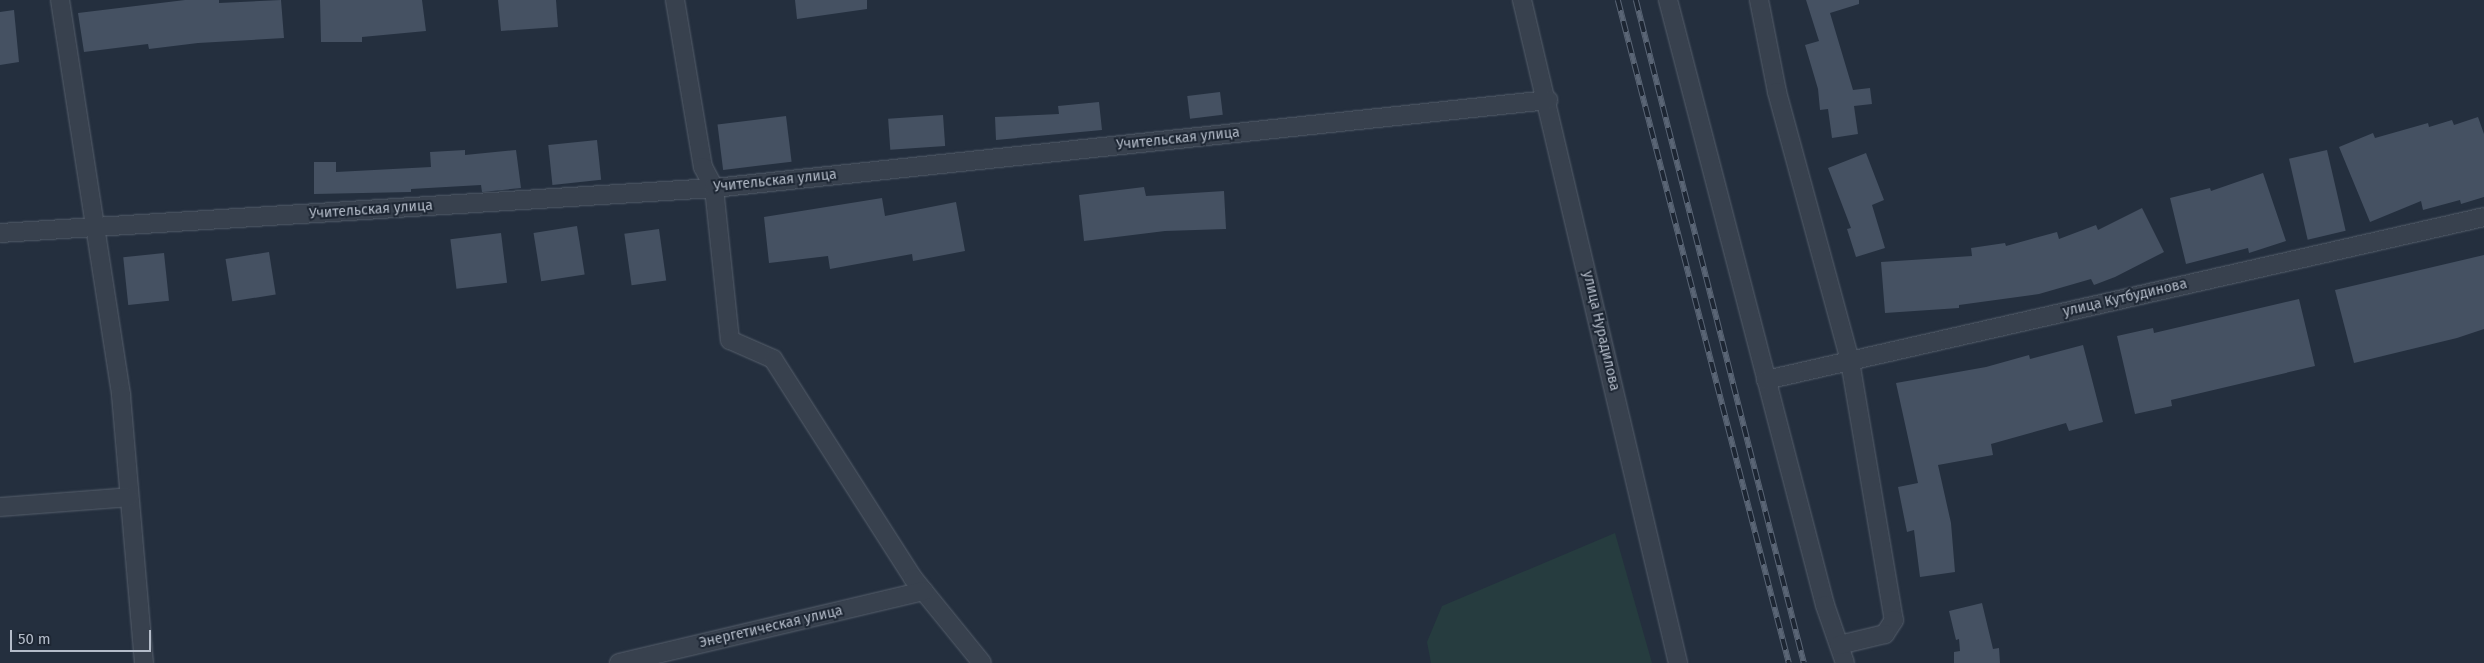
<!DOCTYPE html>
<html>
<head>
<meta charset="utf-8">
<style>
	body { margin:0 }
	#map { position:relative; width:2484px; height:663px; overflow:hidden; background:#242f3e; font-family:"Fira Sans",sans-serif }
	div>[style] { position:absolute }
	.green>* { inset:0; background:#263c3f }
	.building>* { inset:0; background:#455162; transform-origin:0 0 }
	.roads { filter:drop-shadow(0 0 1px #565f6c) drop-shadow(0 0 1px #565f6c) }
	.minor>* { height:18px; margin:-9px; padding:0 9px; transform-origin:9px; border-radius:9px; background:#38414e }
	.rail>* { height:5.5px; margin-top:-2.75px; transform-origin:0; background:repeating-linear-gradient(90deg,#1d2633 0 11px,#5a6575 0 22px); box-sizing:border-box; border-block:1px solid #5a6575 }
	span { translate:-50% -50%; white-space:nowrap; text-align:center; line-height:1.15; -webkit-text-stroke:4px #1d2633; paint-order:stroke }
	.street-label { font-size:14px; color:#b4bcc9 }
	.scale { position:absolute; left:10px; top:630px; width:141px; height:22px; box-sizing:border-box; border:2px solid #b4bcc9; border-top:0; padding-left:6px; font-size:15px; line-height:18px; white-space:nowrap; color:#b4bcc9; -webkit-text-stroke:4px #1d2633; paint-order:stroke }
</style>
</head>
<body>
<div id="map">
	<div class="green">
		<div style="clip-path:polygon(1615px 533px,1652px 663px,1431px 663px,1427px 642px,1442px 606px)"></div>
	</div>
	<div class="building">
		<div style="clip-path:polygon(185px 0,219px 0,219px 3px,281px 0,284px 38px,198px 43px,149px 49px,148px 44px,84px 52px,78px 13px)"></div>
		<div style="clip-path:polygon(320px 0,422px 0,426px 31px,362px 37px,362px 42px,321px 42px)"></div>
		<div style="clip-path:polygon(498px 0,556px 0,558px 27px,501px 31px)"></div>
		<div style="clip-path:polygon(795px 0,867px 0,867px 9px,797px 19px)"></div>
		<div style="clip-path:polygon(1806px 0,1859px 0,1859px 4px,1830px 13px,1853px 90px,1870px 88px,1872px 104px,1854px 106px,1858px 134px,1832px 138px,1828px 109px,1820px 110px,1818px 89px,1805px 45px,1819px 41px)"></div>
		<div style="clip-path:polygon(14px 10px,19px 62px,0 65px,0 12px)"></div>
		<div style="left:1220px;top:92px;width:23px;height:33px;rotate:83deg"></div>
		<div style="clip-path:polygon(1099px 102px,1102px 130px,996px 140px,995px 117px,1059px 114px,1058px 106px)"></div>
		<div style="left:943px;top:115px;width:31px;height:55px;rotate:86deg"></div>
		<div style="left:786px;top:116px;width:46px;height:69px;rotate:83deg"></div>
		<div style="clip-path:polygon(2478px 117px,2484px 134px,2484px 197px,2461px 204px,2460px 200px,2423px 210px,2421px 201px,2370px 222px,2339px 147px,2373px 133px,2375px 138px,2428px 123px,2429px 127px,2452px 120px,2454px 125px)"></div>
		<div style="left:597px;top:140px;width:40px;height:49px;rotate:84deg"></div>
		<div style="clip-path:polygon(465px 150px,465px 155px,516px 150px,521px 188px,482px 192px,481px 185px,411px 189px,411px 192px,314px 194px,314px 162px,336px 162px,336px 172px,431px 167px,430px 152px)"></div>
		<div style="left:2327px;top:150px;width:83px;height:39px;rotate:77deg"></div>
		<div style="clip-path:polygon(1866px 153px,1884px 200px,1872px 205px,1885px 248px,1856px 257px,1847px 229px,1851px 228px,1828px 168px)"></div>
		<div style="clip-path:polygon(2263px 173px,2286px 241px,2249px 253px,2248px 248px,2186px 264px,2170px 198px,2210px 188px,2211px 191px)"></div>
		<div style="clip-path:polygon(1144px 187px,1146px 196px,1224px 191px,1226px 229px,1165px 231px,1084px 241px,1079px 195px)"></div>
		<div style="clip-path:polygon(882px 198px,885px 216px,956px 202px,965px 251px,913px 261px,912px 254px,830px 269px,828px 256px,769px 263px,764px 217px)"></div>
		<div style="clip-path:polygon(2142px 208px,2164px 252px,2115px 277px,2094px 285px,2091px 279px,2039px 294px,1959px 305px,1959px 308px,1885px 313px,1881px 262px,1972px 256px,1971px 248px,2005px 243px,2006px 246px,2057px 232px,2059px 239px,2096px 225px,2098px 230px)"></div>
		<div style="left:577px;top:226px;width:49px;height:44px;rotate:81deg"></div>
		<div style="left:659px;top:229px;width:52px;height:35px;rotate:82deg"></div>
		<div style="left:501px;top:233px;width:50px;height:51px;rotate:83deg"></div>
		<div style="left:269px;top:252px;width:43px;height:44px;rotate:81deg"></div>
		<div style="left:164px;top:253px;width:48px;height:41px;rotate:84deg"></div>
		<div style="clip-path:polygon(2484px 255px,2484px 329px,2457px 338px,2354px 363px,2335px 290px)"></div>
		<div style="clip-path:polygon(2299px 299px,2315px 366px,2171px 400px,2172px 406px,2135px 414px,2117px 336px,2153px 328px,2154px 333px)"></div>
		<div style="clip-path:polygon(2083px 345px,2103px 422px,2069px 431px,2066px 423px,1991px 444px,1993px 455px,1938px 465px,1951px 523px,1955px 572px,1920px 577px,1914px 530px,1907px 532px,1898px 487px,1918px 483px,1896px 383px,1986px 367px,2029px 355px,2030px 359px)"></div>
		<div style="clip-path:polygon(1982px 603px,1993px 649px,1999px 648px,2000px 663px,1954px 663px,1954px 652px,1960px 651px,1959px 639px,1956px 640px,1949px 611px)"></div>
	</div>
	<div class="roads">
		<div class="minor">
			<div style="left:60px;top:0;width:400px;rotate:81.2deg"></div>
			<div style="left:121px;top:395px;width:269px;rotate:85.1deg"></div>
			<div style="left:675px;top:0;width:169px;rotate:80.5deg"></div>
			<div style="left:703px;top:167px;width:24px;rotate:62deg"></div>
			<div style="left:714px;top:188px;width:153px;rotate:84deg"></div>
			<div style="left:730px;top:340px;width:47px;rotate:23.8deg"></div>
			<div style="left:773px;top:359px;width:260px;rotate:57.4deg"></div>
			<div style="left:913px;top:578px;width:109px;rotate:50.9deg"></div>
			<div style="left:1522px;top:0;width:681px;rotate:76.76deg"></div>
			<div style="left:1668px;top:0;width:625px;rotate:75.45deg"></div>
			<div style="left:1825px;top:605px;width:61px;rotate:71deg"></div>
			<div style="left:1759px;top:0;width:94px;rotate:78.9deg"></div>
			<div style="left:1777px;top:92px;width:279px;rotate:74.8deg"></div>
			<div style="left:1850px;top:361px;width:263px;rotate:80.4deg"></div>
			<div style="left:1894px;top:620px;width:17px;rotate:123deg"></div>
			<div style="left:1885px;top:634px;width:47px;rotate:166.6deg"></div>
			<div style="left:0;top:233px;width:715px;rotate:-3.61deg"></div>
			<div style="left:714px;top:188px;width:839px;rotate:-6.02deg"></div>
			<div style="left:1766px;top:380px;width:736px;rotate:-12.79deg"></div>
			<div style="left:0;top:507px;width:129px;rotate:-4.4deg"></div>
			<div style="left:619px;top:663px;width:313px;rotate:-13.3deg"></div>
		</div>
	</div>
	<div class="rail">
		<div style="left:1618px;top:0;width:685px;rotate:75.54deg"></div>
		<div style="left:1636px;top:0;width:684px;rotate:75.78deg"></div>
	</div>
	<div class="street-label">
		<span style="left:1178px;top:139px;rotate:-6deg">Учительская улица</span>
		<span style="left:775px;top:181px;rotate:-6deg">Учительская улица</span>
		<span style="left:371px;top:210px;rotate:-4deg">Учительская улица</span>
		<span style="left:2125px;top:298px;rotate:-13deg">улица Кутбудинова</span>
		<span style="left:1601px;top:331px;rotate:77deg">улица Нурадилова</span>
		<span style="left:771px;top:627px;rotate:-13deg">Энергетическая улица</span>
	</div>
	<div class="scale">50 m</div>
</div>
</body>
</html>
